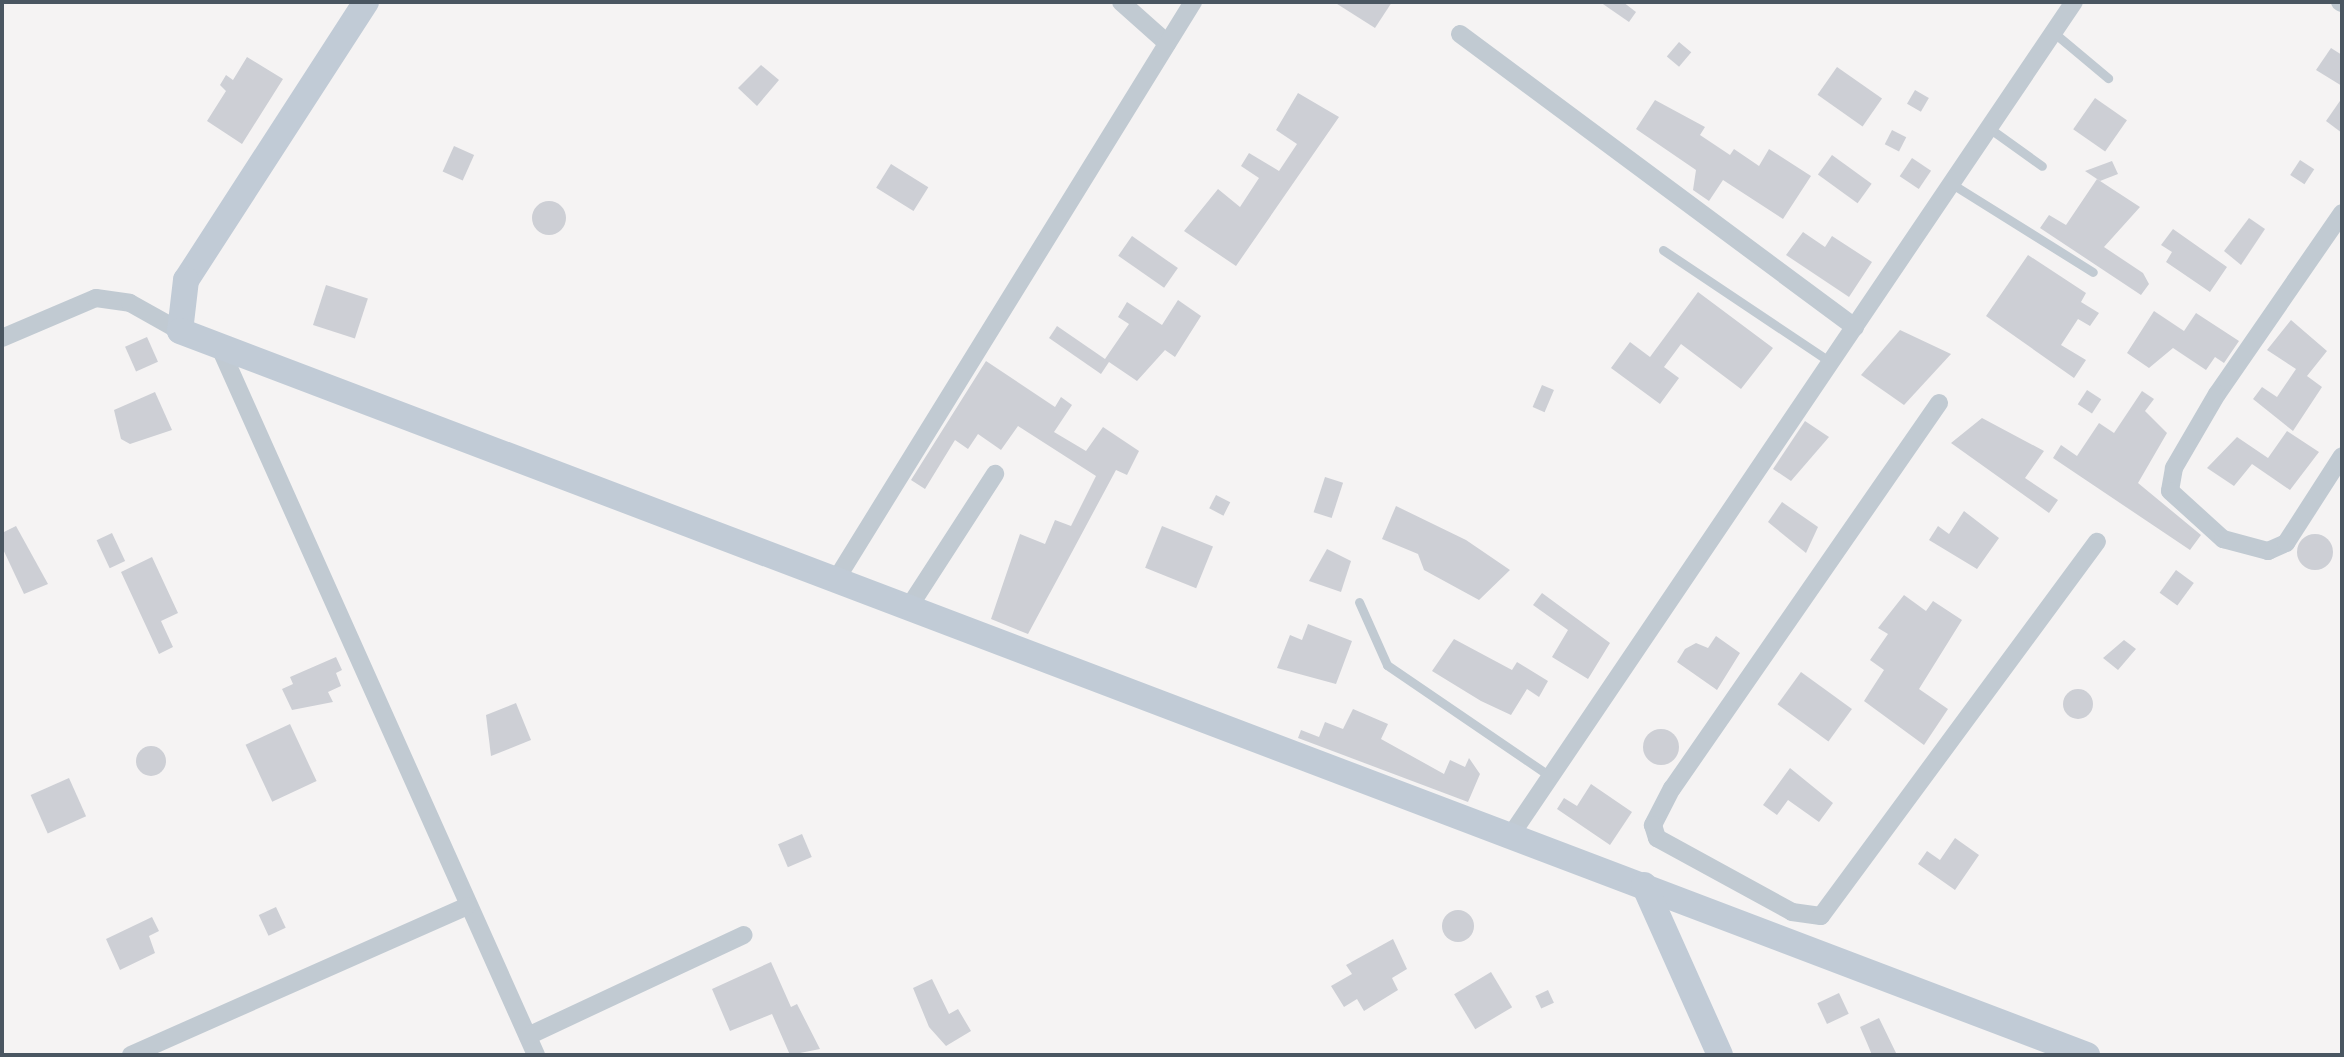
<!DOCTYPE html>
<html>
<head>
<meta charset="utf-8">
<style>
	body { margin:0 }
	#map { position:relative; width:2344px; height:1057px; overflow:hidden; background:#f5f3f3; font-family:"Exo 2",sans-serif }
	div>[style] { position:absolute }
	.building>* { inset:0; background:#cdcfd5; transform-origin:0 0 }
	.round { border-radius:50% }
	.lane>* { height:9px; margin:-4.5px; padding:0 4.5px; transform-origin:4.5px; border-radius:4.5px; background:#c1cad2 }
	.street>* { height:18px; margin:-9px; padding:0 9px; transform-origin:9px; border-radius:9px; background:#c1cad2 }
	.secondary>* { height:26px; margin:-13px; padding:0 13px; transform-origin:13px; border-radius:13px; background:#c1cbd6 }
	span { translate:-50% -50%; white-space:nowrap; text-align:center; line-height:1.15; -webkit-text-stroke:7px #fff; paint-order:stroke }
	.frame { position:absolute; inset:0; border:4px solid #4a5661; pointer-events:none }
</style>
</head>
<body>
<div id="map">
	<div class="building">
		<div style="clip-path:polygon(1334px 2px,1392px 2px,1375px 28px)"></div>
		<div style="clip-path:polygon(1600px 2px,1623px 2px,1636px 12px,1629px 22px)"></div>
		<div style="left:1679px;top:42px;width:16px;height:19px;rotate:40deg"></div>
		<div style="clip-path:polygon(2331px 48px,2342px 55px,2342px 86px,2316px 70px)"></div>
		<div style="clip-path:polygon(247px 57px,283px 79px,242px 144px,207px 121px,226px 91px,220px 85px,226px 75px,233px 80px)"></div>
		<div style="clip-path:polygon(761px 65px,779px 80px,757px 106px,738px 88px)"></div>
		<div style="left:1837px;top:67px;width:55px;height:34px;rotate:35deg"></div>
		<div style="left:1915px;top:90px;width:16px;height:16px;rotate:30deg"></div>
		<div style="clip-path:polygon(1298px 93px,1339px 117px,1236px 266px,1184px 231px,1218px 189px,1240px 207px,1259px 178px,1241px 166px,1249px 153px,1279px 171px,1297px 144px,1276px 130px)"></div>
		<div style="left:2095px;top:98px;width:39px;height:38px;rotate:35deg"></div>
		<div style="clip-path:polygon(2342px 98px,2342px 133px,2326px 121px)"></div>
		<div style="clip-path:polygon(1655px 100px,1705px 127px,1700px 135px,1730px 155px,1734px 149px,1759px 166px,1769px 149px,1811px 176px,1783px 219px,1723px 180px,1709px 201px,1693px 190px,1696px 170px,1636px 129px)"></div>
		<div style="left:1892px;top:130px;width:16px;height:16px;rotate:27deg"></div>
		<div style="left:454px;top:146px;width:22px;height:28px;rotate:24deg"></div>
		<div style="left:1832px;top:155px;width:49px;height:24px;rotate:36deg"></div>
		<div style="left:1912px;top:158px;width:23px;height:22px;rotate:34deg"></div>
		<div style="left:2300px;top:160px;width:17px;height:18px;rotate:33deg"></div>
		<div style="clip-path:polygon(2112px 161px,2118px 174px,2100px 181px,2085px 171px)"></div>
		<div style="left:891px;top:164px;width:44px;height:28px;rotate:32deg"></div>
		<div style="clip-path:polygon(2097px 179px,2140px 207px,2104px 247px,2143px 273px,2149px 284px,2141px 295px,2040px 228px,2049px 215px,2066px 225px)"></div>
		<div class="round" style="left:532px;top:201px;width:34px;height:34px"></div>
		<div style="clip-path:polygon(2249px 218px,2265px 229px,2241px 265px,2224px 251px)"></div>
		<div style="clip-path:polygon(2173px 229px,2227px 267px,2210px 292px,2166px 262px,2172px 252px,2161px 245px)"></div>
		<div style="clip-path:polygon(1803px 232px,1825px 247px,1832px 236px,1872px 262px,1849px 297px,1786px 255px)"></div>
		<div style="left:1132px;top:236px;width:56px;height:24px;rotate:35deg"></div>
		<div style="clip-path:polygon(2028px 255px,2086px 293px,2081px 302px,2099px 313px,2090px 326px,2078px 319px,2061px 345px,2086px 360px,2074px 378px,1986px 316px)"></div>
		<div style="left:326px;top:285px;width:44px;height:42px;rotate:18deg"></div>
		<div style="clip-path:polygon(1698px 292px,1773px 348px,1741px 389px,1681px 344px,1664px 367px,1679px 378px,1660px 404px,1611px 368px,1630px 342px,1650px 357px)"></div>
		<div style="clip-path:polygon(1178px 300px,1201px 316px,1175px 357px,1165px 350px,1137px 381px,1109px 362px,1101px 374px,1049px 338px,1057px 326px,1105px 359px,1129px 324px,1118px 317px,1127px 302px,1162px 325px)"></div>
		<div style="clip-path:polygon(2154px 311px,2184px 331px,2196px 313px,2239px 341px,2224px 363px,2215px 357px,2206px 370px,2173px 348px,2149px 368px,2127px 353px)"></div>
		<div style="clip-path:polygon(2291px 320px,2327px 351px,2307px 376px,2322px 387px,2293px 431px,2253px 399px,2262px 387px,2277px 397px,2296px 369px,2267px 350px)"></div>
		<div style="clip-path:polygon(1900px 330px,1951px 354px,1904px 405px,1861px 375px)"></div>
		<div style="left:147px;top:337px;width:27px;height:24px;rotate:66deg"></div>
		<div style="clip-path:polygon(986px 361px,1055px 407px,1061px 397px,1072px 405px,1054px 432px,1086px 451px,1103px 427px,1139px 451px,1127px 475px,1116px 470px,1028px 634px,991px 619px,1020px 534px,1045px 544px,1055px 520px,1071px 526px,1096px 476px,1018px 426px,1001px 450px,978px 434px,968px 449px,955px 440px,925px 489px,911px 480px)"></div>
		<div style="left:1542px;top:385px;width:13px;height:24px;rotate:23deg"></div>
		<div style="left:2087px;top:390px;width:17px;height:17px;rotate:33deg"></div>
		<div style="clip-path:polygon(2142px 391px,2154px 399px,2145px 411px,2167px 433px,2138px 483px,2201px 535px,2190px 550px,2053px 458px,2061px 445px,2077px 456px,2099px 423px,2114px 433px)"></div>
		<div style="clip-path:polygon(155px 392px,172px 430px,130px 444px,121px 439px,114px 410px)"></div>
		<div style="clip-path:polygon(1982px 418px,2044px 451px,2025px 478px,2058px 500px,2049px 513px,1951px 443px)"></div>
		<div style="clip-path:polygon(1805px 421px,1829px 437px,1791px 481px,1773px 469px)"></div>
		<div style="clip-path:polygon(2287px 431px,2319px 452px,2290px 490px,2252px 464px,2234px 486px,2207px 468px,2237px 437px,2268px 458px)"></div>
		<div style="left:1325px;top:477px;width:19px;height:37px;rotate:18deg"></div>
		<div style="left:1216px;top:495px;width:16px;height:15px;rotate:27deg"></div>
		<div style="clip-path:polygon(1782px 502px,1818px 527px,1806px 553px,1768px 522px)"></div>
		<div style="clip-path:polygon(1396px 506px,1466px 540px,1510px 570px,1479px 600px,1424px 570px,1418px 554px,1382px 539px)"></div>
		<div style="clip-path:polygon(1964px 511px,1999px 538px,1977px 569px,1929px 540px,1938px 526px,1949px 534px)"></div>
		<div style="clip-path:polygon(16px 526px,48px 584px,24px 594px,2px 547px,2px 533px)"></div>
		<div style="left:1162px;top:526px;width:55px;height:45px;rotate:22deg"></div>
		<div style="left:112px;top:533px;width:31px;height:17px;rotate:65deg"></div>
		<div class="round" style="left:2297px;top:534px;width:36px;height:36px"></div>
		<div style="clip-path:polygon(1327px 549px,1351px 561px,1341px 592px,1309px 581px)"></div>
		<div style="clip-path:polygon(152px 557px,178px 613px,161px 621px,173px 647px,159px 654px,121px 572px)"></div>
		<div style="left:2176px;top:570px;width:22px;height:28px;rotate:36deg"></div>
		<div style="clip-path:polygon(1542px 593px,1610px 643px,1588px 679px,1552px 657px,1568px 630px,1533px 605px)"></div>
		<div style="clip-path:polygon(1904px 595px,1926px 611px,1933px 601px,1962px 620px,1919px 689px,1948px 709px,1924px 745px,1864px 701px,1884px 670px,1870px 660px,1888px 634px,1878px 628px)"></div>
		<div style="clip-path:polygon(1308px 624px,1352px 641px,1336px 684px,1277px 668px,1290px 635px,1302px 640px)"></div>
		<div style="clip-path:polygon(1716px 636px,1740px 653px,1717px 690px,1677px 662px,1685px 649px,1696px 643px,1708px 648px)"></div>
		<div style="clip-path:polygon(1454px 639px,1512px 670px,1517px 662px,1548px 681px,1539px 697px,1527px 689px,1511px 715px,1481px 701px,1432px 671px)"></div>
		<div style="clip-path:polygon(2124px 640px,2136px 649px,2118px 670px,2103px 658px)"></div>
		<div style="clip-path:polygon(336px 657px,342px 670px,336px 673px,341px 686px,328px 692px,333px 702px,292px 710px,282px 689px,293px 684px,290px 677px)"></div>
		<div style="left:1801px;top:672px;width:63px;height:40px;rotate:36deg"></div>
		<div class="round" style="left:2063px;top:689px;width:30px;height:30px"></div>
		<div style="clip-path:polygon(516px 703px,531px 740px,491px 756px,486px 715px)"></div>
		<div style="clip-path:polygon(1353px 709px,1388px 724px,1381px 739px,1444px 774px,1450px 760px,1465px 767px,1469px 758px,1480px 774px,1468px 802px,1298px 738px,1301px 730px,1319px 737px,1325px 722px,1343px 729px)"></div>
		<div style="left:290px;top:724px;width:63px;height:49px;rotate:65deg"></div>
		<div class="round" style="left:1643px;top:729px;width:36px;height:36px"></div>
		<div class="round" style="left:136px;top:746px;width:30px;height:30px"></div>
		<div style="clip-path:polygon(1790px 768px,1833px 803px,1819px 822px,1788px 800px,1777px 815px,1763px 805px)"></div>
		<div style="left:69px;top:778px;width:42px;height:42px;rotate:66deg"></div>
		<div style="clip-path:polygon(1591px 784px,1632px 812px,1610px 845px,1557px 809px,1564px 798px,1577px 806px)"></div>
		<div style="left:802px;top:834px;width:25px;height:26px;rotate:67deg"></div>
		<div style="clip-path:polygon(1955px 838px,1979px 855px,1955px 890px,1918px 864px,1927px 851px,1940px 860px)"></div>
		<div style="left:276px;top:907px;width:23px;height:19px;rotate:65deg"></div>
		<div class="round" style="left:1442px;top:910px;width:32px;height:32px"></div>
		<div style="clip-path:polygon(152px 917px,159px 931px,149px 936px,155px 953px,120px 970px,106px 939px)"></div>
		<div style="clip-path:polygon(1393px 939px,1407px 969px,1392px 978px,1398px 990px,1364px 1011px,1357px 999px,1344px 1007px,1331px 986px,1352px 974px,1346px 965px)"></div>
		<div style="clip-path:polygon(771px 962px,791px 1007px,797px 1004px,820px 1049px,790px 1055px,772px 1014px,730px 1031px,712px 989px)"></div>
		<div style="left:1491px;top:972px;width:41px;height:43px;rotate:59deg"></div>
		<div style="clip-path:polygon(932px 979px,949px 1014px,958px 1009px,971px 1031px,946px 1046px,929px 1027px,913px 988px)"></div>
		<div style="left:1548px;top:990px;width:14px;height:14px;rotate:65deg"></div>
		<div style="left:1839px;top:993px;width:23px;height:24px;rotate:65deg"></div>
		<div style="clip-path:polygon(1879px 1018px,1897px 1055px,1872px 1055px,1867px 1043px,1860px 1027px)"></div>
	</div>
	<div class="lane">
		<div style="left:2053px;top:32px;width:72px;rotate:39.9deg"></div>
		<div style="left:1989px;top:128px;width:65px;rotate:35.6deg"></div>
		<div style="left:1952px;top:184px;width:166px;rotate:32deg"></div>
		<div style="left:1663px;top:250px;width:201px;rotate:33.8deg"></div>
		<div style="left:1359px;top:602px;width:69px;rotate:66deg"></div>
		<div style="left:1387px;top:665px;width:197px;rotate:34.3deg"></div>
	</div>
	<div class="street">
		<div style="left:1121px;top:2px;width:62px;rotate:41.7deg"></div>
		<div style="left:2340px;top:2px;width:2px;rotate:27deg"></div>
		<div style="left:1460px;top:34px;width:492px;rotate:36.6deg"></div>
		<div style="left:2342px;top:213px;width:220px;rotate:124.6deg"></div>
		<div style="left:2217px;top:394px;width:86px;rotate:120.2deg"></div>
		<div style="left:2174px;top:468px;width:23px;rotate:100deg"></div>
		<div style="left:2170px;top:491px;width:72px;rotate:42.2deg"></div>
		<div style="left:2223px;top:539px;width:47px;rotate:14.9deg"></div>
		<div style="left:2268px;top:551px;width:20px;rotate:-24deg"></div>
		<div style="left:2286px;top:543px;width:103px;rotate:-57.2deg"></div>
		<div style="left:2px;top:338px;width:102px;rotate:-23.1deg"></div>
		<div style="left:96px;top:298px;width:34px;rotate:8deg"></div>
		<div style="left:130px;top:303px;width:57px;rotate:29.2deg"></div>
		<div style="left:221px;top:350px;width:772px;rotate:65.92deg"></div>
		<div style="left:1939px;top:403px;width:469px;rotate:124.7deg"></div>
		<div style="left:1672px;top:788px;width:42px;rotate:117.2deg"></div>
		<div style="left:1653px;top:825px;width:14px;rotate:73deg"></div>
		<div style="left:1657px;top:838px;width:154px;rotate:28.7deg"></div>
		<div style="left:1792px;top:912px;width:29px;rotate:8deg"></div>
		<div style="left:1821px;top:916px;width:465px;rotate:-53.6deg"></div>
		<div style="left:837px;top:578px;width:677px;rotate:-58.28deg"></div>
		<div style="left:911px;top:604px;width:155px;rotate:-57.1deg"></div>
		<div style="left:1511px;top:835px;width:1005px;rotate:-55.95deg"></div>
		<div style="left:528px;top:1036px;width:238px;rotate:-25.1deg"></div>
		<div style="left:131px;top:1055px;width:368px;rotate:-23.9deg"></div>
	</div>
	<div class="secondary">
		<div style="left:366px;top:2px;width:331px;rotate:122.9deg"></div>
		<div style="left:186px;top:280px;width:51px;rotate:96.7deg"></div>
		<div style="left:180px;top:331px;width:2040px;rotate:20.79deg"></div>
		<div style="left:1644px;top:885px;width:186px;rotate:65.9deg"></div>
	</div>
	<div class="frame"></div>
</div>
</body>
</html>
